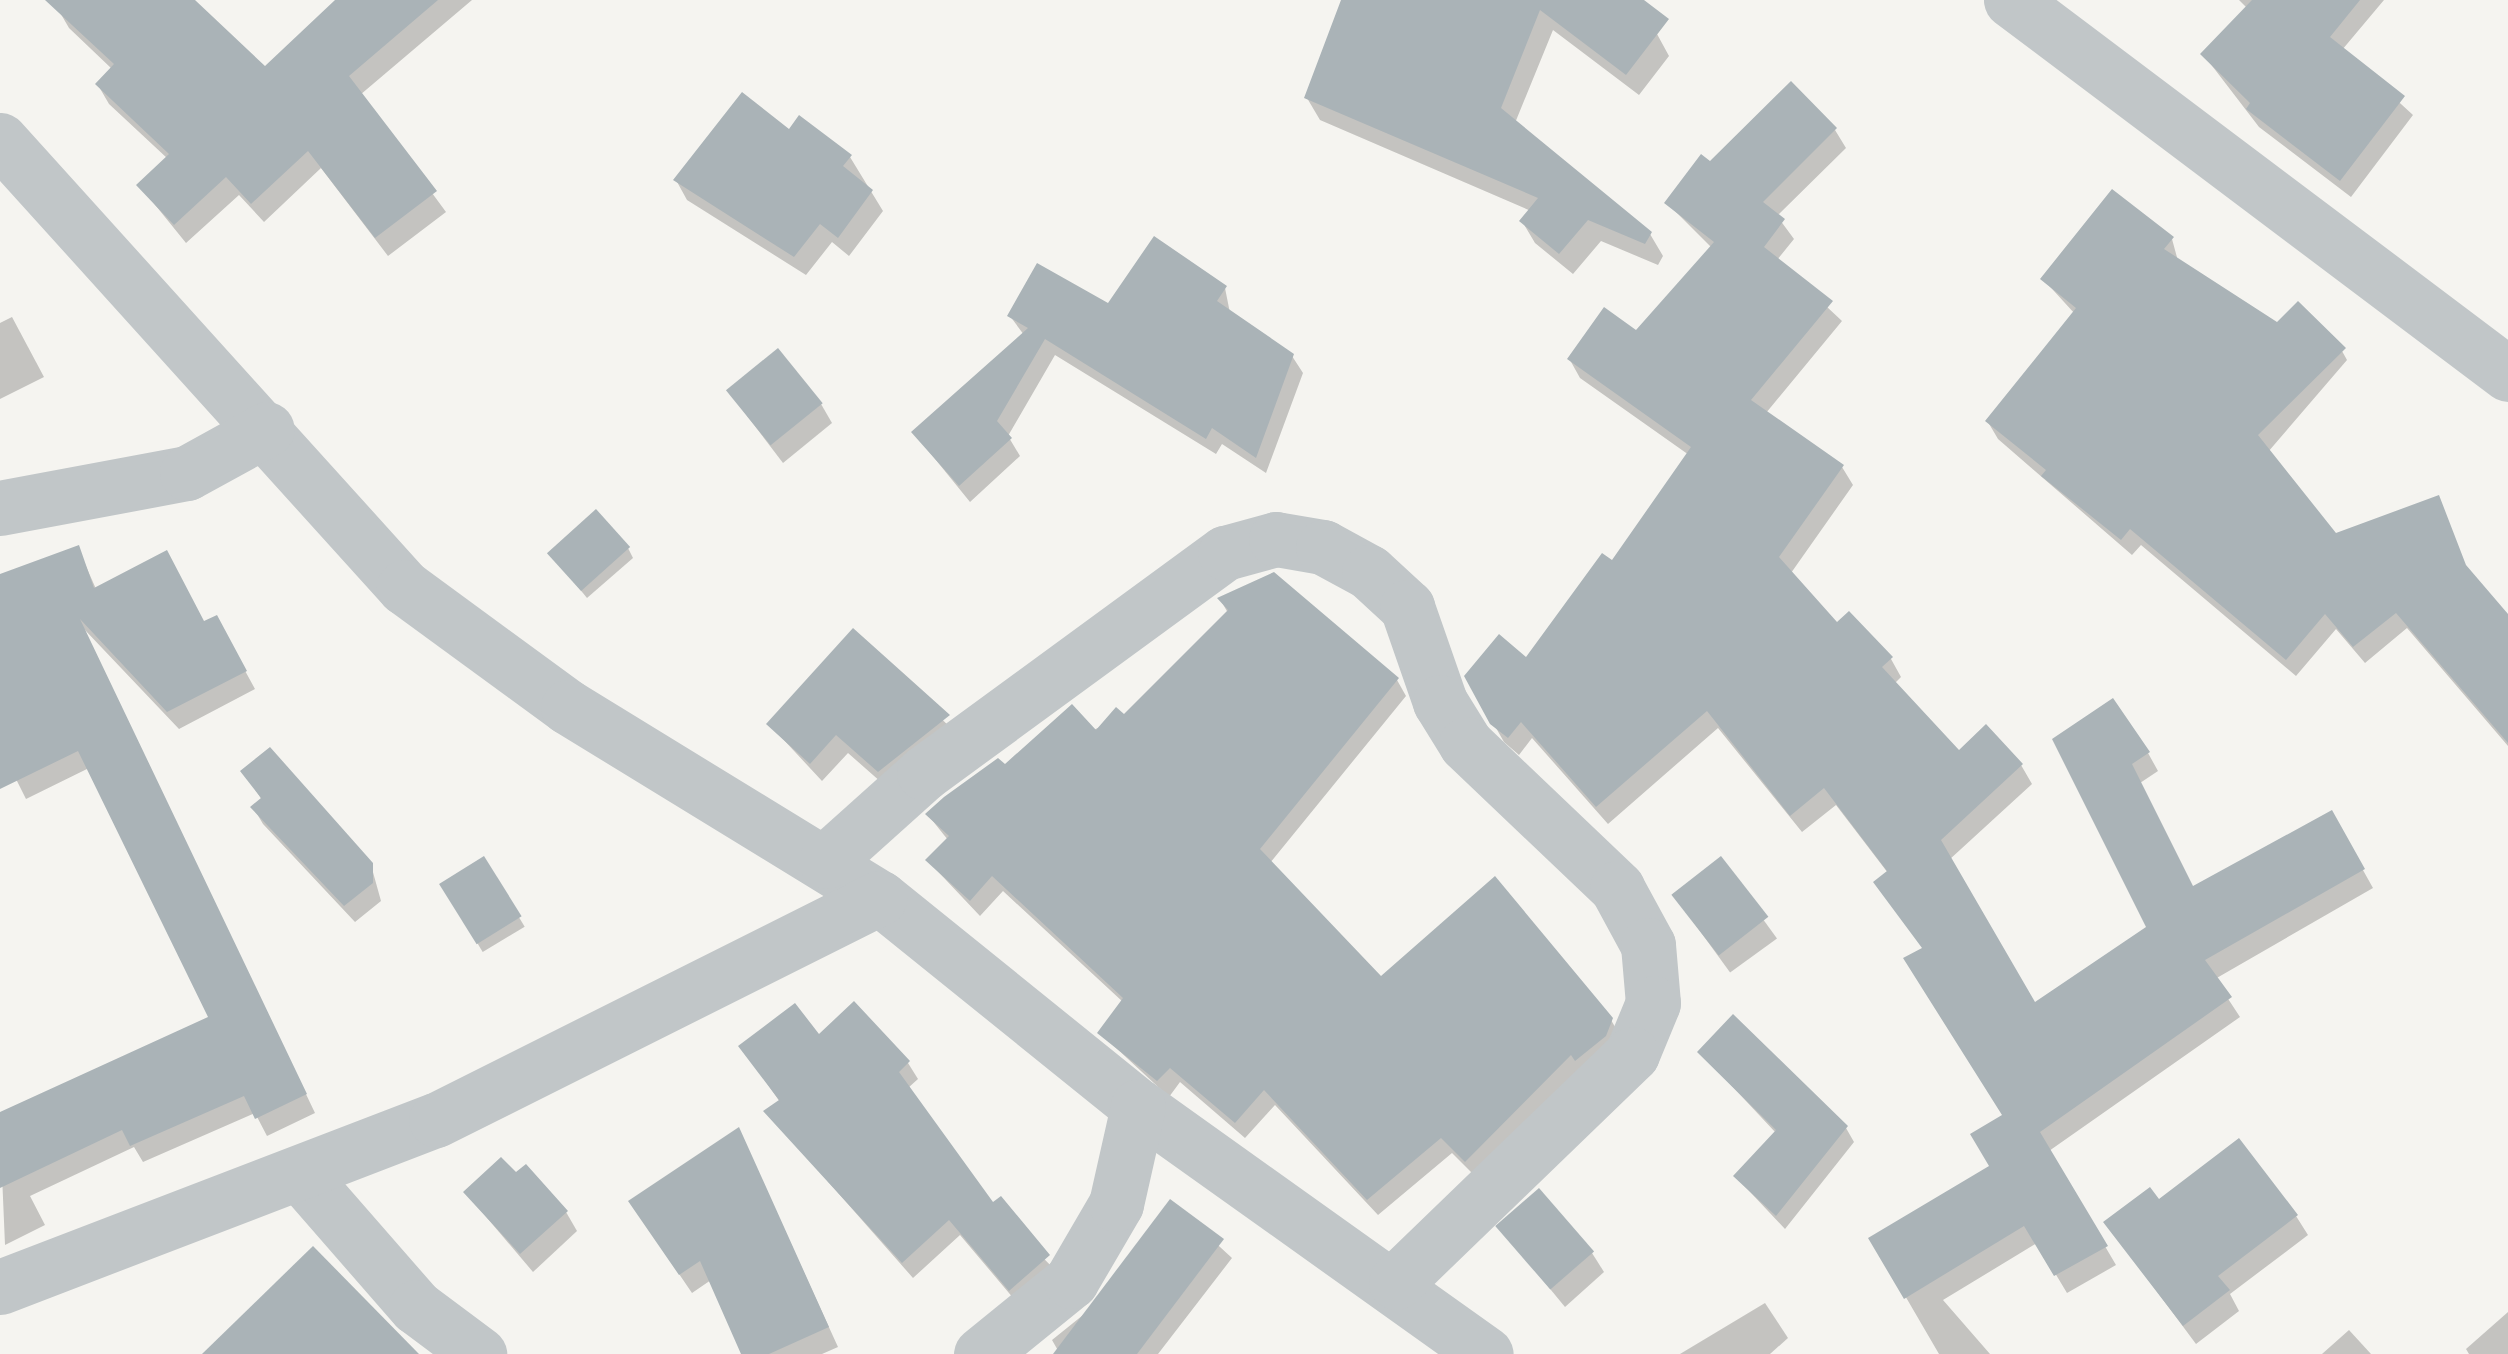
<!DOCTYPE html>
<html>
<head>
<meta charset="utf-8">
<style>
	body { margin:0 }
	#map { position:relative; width:2508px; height:1354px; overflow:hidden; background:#f5f4f0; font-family:"Asap Condensed",sans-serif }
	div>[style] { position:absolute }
	.shadow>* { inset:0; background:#0003; transform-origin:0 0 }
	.building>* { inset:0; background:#aab3b7; transform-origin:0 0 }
	.street>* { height:55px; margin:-27.5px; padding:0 27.5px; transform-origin:27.5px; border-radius:27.5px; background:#c1c6c8 }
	span { translate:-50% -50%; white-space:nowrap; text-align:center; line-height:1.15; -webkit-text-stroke:10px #fff; paint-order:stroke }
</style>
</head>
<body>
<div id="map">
	<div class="shadow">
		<div style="clip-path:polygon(66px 0,191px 0,265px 69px,339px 0,472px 0,360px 95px,446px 212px,388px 256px,321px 168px,264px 222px,239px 195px,186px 243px,139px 185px,168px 159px,109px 104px,98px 85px,112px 69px,69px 28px,58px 9px)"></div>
		<div style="clip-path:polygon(1343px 0,1611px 0,1657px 34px,1669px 56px,1639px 95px,1553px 30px,1515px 123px,1650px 234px,1663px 256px,1658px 265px,1601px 241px,1573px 274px,1535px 243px,1522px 221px,1531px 211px,1320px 120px,1307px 98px)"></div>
		<div style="clip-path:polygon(2239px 0,2384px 0,2342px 50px,2413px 115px,2351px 197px,2259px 127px,2203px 54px,2247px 8px)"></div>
		<div style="clip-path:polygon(1835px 130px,1846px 148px,1777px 216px,1794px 239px,1777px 260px,1842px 321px,1766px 413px,1842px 467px,1853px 485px,1791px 573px,1837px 626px,1891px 659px,1901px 677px,1894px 684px,1959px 753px,2021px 765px,2032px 784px,1949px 860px,2034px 1005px,2149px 928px,2055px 740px,2148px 753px,2158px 771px,2140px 783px,2193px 889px,2331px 813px,2373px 888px,2215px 979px,2240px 1017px,2049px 1151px,2116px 1265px,2067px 1293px,2037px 1243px,1943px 1300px,1990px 1354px,1939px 1354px,1872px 1239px,1992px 1168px,2005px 1116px,1888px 873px,1836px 805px,1802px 832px,1718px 728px,1608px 824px,1532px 738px,1519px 755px,1504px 742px,1467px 677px,1527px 660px,1612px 563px,1689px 455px,1580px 378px,1570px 360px,1637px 333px,1712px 248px,1667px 203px,1710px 164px)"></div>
		<div style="clip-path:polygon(789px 133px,850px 157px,883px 211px,849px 256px,832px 242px,806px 275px,687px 200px,676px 180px)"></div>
		<div style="clip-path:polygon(2172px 239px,2178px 261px,2277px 325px,2337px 342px,2347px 360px,2268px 452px,2335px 536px,2508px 617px,2508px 746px,2407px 628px,2365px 663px,2336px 629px,2296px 676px,2141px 545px,2132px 555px,1998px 439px,1988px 422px,2075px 314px,2043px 279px)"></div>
		<div style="clip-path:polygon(1225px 288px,1230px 313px,1292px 356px,1303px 373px,1266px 473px,1222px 444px,1216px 454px,1055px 355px,1008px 436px,1020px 456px,970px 502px,914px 433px,1024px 335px,1010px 316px)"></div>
		<div style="clip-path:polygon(12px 317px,44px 377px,0 399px,0 323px)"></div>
		<div style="clip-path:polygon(729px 392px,821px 404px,832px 423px,783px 463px)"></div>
		<div style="clip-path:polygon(78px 548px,96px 589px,226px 636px,255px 689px,179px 729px,84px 629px,315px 1113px,267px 1136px,255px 1113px,143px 1162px,134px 1147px,30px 1196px,45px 1225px,5px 1245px,0 1128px,211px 1018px,89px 768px,26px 799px,0 747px,0 576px)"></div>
		<div style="clip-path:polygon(628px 548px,633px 558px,587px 598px,551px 554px)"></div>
		<div style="clip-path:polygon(1220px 599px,1397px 680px,1406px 696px,1270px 863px,1381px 979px,1611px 1020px,1621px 1037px,1475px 1176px,1452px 1153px,1378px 1215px,1275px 1105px,1245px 1138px,1180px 1082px,1169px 1097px,1100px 1033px,1123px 1002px,1003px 891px,980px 916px,928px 861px,948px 840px,928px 815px,1005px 767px,1124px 717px,1228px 613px)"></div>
		<div style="clip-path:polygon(853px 632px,959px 736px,890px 790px,848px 753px,822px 781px,769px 724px)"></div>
		<div style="clip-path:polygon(244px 772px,371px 865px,381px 901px,355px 922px,263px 824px,253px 807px,262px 800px)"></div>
		<div style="left:484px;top:859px;width:79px;height:49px;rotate:59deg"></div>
		<div style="left:1720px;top:860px;width:97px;height:58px;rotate:54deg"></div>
		<div style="clip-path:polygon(854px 1004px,908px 1063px,918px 1079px,908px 1088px,992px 1206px,1058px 1273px,1020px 1306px,960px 1235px,913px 1278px,766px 1111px,780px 1102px,741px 1046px,819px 1037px)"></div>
		<div style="clip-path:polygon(1700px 1052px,1846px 1128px,1854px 1142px,1785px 1229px,1736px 1177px,1776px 1133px)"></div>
		<div style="clip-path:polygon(739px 1130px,838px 1347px,822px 1354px,744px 1354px,711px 1280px,692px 1293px,643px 1221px)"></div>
		<div style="clip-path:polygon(466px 1193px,566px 1212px,577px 1231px,533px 1272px)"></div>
		<div style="clip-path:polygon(1171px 1202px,1232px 1258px,1158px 1354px,1060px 1354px,1052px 1340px,1093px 1307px)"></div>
		<div style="clip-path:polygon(2159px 1202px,2296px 1216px,2308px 1235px,2230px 1294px,2239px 1311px,2196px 1344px,2106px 1223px)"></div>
		<div style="clip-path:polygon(1500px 1228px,1592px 1253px,1604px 1272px,1565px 1307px)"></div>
		<div style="clip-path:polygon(1765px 1303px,1788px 1338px,1770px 1354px,1680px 1354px)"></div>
		<div style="clip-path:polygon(2508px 1312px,2508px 1354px,2469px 1354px,2466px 1349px)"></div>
		<div style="clip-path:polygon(2349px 1330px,2371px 1354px,2322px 1354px)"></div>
	</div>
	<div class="building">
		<div style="clip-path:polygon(45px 0,195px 0,265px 66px,335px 0,438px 0,349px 76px,437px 191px,375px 238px,308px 151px,251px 204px,226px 177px,174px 225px,136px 185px,169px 154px,95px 84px,114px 64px)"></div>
		<div style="clip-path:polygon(1341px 0,1644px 0,1669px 19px,1626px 75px,1540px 10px,1501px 108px,1652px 232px,1645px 244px,1588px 220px,1559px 254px,1519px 221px,1538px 198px,1304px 98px)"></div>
		<div style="clip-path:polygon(2252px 0,2360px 0,2330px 37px,2405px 96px,2340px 181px,2246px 109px,2250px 103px,2200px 54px)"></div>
		<div style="clip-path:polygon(1791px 81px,1837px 128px,1763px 202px,1785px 219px,1764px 247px,1833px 301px,1751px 400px,1844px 465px,1779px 557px,1837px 622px,1849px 611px,1893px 657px,1882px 667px,1959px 750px,1986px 724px,2023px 764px,1941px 840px,2035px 1002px,2146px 927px,2052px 739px,2113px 698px,2150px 752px,2132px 764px,2193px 886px,2332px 810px,2365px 869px,2205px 960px,2232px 997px,2040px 1132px,2108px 1246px,2054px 1276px,2024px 1226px,1904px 1299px,1868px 1238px,1989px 1166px,1970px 1134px,2002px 1115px,1903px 958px,1922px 948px,1873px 882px,1887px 871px,1824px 788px,1790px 816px,1707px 711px,1596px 807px,1521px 722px,1508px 738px,1490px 724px,1464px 676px,1499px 634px,1526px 657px,1602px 553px,1612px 560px,1691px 447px,1567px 359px,1604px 307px,1636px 330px,1714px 242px,1664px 203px,1701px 154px,1710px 161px)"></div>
		<div style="clip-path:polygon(742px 92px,789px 129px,799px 115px,852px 155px,843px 166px,873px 190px,838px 238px,820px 224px,794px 257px,673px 180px)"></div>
		<div style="clip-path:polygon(2112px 189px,2174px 237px,2164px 249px,2277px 322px,2298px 301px,2346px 348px,2258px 435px,2336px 533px,2439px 495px,2466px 565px,2508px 614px,2508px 743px,2396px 613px,2353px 647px,2325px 614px,2286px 660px,2130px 529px,2121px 540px,2041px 476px,2046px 470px,1985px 421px,2076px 308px,2040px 279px)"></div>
		<div style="clip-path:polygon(1154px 236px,1227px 286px,1217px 301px,1294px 354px,1256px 458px,1212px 428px,1206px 439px,1045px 339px,997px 421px,1012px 438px,959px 486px,911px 432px,1028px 328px,1007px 316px,1037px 263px,1108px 303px)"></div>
		<div style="left:778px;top:348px;width:71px;height:67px;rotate:51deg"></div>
		<div style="left:596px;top:509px;width:51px;height:66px;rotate:48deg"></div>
		<div style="clip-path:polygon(79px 545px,94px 588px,167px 550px,204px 621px,217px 615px,247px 671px,167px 712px,80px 619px,307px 1094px,255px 1119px,244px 1096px,130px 1146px,122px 1130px,0 1188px,0 1112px,208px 1017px,78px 751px,0 789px,0 574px)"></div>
		<div style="clip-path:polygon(1274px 572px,1399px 678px,1260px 849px,1381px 976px,1495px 876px,1613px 1018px,1606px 1036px,1575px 1061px,1571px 1055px,1465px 1162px,1441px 1138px,1367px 1200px,1264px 1090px,1235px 1123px,1170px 1068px,1157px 1081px,1097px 1033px,1123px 998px,992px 876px,970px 901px,925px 860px,949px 836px,925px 814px,944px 797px,998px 758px,1005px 764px,1072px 704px,1096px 730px,1116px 707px,1124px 714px,1228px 610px,1217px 598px)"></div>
		<div style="clip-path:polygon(853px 628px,950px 715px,878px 772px,836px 735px,810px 764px,766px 724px)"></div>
		<div style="clip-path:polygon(270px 747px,373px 863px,373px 883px,344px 906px,250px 807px,261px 798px,240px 771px)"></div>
		<div style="left:484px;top:856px;width:71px;height:53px;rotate:58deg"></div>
		<div style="left:1721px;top:856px;width:77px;height:63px;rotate:52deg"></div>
		<div style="clip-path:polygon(854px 1001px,910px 1061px,899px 1072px,993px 1202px,1001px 1196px,1050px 1255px,1009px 1291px,949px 1220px,902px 1263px,763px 1111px,779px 1100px,738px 1046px,795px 1003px,819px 1034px)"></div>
		<div style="clip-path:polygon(1733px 1014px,1848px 1126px,1776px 1216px,1733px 1176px,1776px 1130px,1697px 1052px)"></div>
		<div style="clip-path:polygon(739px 1127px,829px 1327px,769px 1354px,741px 1354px,700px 1261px,679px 1275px,628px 1201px)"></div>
		<div style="clip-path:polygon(2239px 1138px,2298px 1215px,2218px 1276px,2230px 1290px,2183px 1326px,2103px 1222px,2150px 1187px,2159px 1199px)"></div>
		<div style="clip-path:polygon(501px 1157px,516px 1172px,526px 1164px,568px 1211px,520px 1254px,463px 1192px)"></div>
		<div style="left:1539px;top:1188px;width:84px;height:58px;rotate:49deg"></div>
		<div style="clip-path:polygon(1170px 1199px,1224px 1239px,1137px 1354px,1053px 1354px)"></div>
		<div style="clip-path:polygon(313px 1246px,419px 1354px,202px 1354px)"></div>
	</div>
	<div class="street">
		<div style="left:2011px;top:0;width:622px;rotate:36.96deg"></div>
		<div style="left:0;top:140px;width:603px;rotate:47.89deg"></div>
		<div style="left:404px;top:587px;width:203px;rotate:36.2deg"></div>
		<div style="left:568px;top:707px;width:366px;rotate:31.5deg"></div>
		<div style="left:880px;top:898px;width:331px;rotate:38.9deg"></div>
		<div style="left:1138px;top:1106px;width:427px;rotate:35.5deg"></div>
		<div style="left:0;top:508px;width:190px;rotate:-10.6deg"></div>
		<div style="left:187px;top:473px;width:91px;rotate:-28.8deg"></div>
		<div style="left:826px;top:861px;width:132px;rotate:-41.9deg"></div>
		<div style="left:924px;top:773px;width:373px;rotate:-36.2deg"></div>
		<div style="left:1225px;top:553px;width:53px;rotate:-15.4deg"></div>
		<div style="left:1276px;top:539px;width:48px;rotate:9.7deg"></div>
		<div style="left:1323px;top:547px;width:52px;rotate:28.5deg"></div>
		<div style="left:1369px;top:572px;width:52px;rotate:42.6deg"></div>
		<div style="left:1407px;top:607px;width:101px;rotate:70.8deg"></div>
		<div style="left:1440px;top:702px;width:49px;rotate:58.2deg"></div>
		<div style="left:1466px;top:744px;width:209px;rotate:43.6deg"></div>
		<div style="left:1617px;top:888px;width:65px;rotate:61.5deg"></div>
		<div style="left:1648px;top:945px;width:58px;rotate:85.1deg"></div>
		<div style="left:1653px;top:1003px;width:55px;rotate:112.4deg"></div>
		<div style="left:1632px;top:1054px;width:328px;rotate:136deg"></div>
		<div style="left:299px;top:1173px;width:178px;rotate:48.9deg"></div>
		<div style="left:416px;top:1307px;width:79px;rotate:36.7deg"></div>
		<div style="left:0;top:1287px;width:467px;rotate:-21deg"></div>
		<div style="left:436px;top:1120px;width:496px;rotate:-26.6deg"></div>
		<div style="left:981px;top:1354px;width:116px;rotate:-39deg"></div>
		<div style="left:1071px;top:1281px;width:89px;rotate:-59.7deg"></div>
		<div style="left:1116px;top:1204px;width:100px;rotate:-77.3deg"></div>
	</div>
</div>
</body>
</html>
